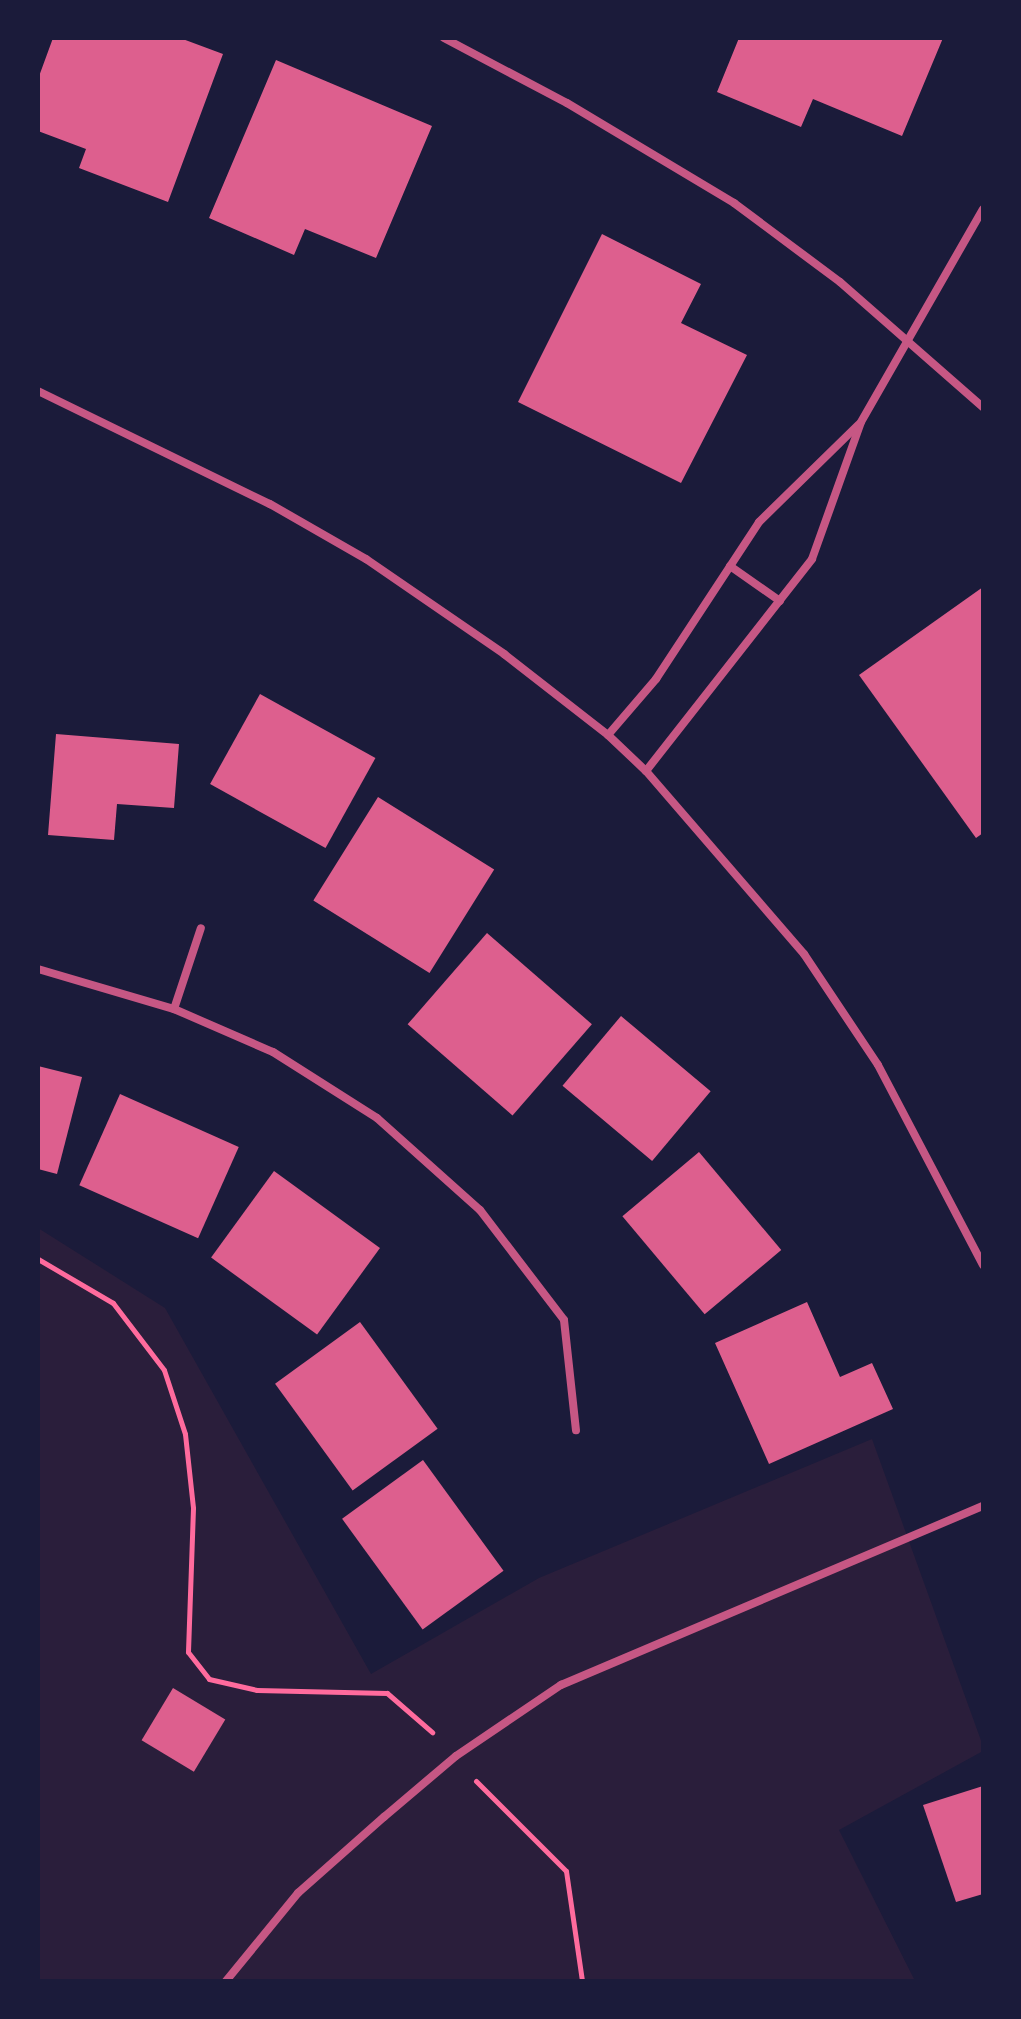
<!DOCTYPE html>
<html>
<head>
<meta charset="utf-8">
<style>
	body { margin:0 }
	#map { position:relative; width:1021px; height:2019px; overflow:hidden; background:#1b1b3a; font-family:"PT Serif",serif }
	div>[style] { position:absolute }
	.green>* { inset:0; background:#2a1e3b }
	.building>* { inset:0; background:#dd5f8e; transform-origin:0 0 }
	.path>* { height:5px; margin:-2.5px; padding:0 2.5px; transform-origin:2.5px; border-radius:2.5px; background:#ff6b9d }
	.minor>* { height:8px; margin:-4px; padding:0 4px; transform-origin:4px; border-radius:4px; background:#c65784 }
	span { translate:-50% -50%; white-space:nowrap; text-align:center; line-height:1.15; -webkit-text-stroke:7px #1b1b3a; paint-order:stroke }
	.frame { position:absolute; inset:0; border:40px solid #1b1b3a; pointer-events:none }
</style>
</head>
<body>
<div id="map">
	<div class="green">
		<div style="clip-path:polygon(38px 1228px,165px 1308px,371px 1674px,539px 1578px,872px 1439px,983px 1746px,983px 1751px,839px 1830px,915px 1981px,38px 1981px)"></div>
	</div>
	<div class="building">
		<div style="clip-path:polygon(53px 38px,180px 38px,223px 54px,168px 202px,79px 168px,86px 149px,38px 131px,38px 79px)"></div>
		<div style="clip-path:polygon(739px 38px,943px 38px,902px 136px,813px 99px,801px 127px,717px 92px)"></div>
		<div style="clip-path:polygon(276px 60px,432px 126px,376px 258px,305px 229px,294px 255px,209px 218px)"></div>
		<div style="clip-path:polygon(602px 234px,701px 284px,681px 323px,747px 355px,681px 483px,518px 402px)"></div>
		<div style="clip-path:polygon(983px 587px,983px 833px,976px 838px,859px 675px)"></div>
		<div style="left:260px;top:694px;width:132px;height:103px;rotate:29deg"></div>
		<div style="clip-path:polygon(56px 734px,179px 744px,174px 808px,117px 804px,114px 840px,48px 835px)"></div>
		<div style="left:378px;top:797px;width:137px;height:122px;rotate:32deg"></div>
		<div style="left:487px;top:933px;width:139px;height:121px;rotate:41deg"></div>
		<div style="left:621px;top:1016px;width:117px;height:91px;rotate:40deg"></div>
		<div style="clip-path:polygon(38px 1066px,82px 1077px,57px 1174px,38px 1169px)"></div>
		<div style="left:120px;top:1094px;width:130px;height:100px;rotate:24deg"></div>
		<div style="left:699px;top:1152px;width:128px;height:100px;rotate:50deg"></div>
		<div style="left:274px;top:1171px;width:131px;height:107px;rotate:36deg"></div>
		<div style="clip-path:polygon(807px 1302px,840px 1377px,872px 1363px,893px 1409px,769px 1464px,715px 1343px)"></div>
		<div style="left:360px;top:1322px;width:132px;height:105px;rotate:54deg"></div>
		<div style="left:423px;top:1460px;width:137px;height:100px;rotate:54deg"></div>
		<div style="left:173px;top:1688px;width:61px;height:61px;rotate:31deg"></div>
		<div style="clip-path:polygon(983px 1786px,983px 1894px,956px 1902px,923px 1805px)"></div>
	</div>
	<div class="path">
		<div style="left:38px;top:1259px;width:87px;rotate:30.4deg"></div>
		<div style="left:113px;top:1303px;width:84px;rotate:52.7deg"></div>
		<div style="left:164px;top:1370px;width:67px;rotate:71.8deg"></div>
		<div style="left:185px;top:1434px;width:74px;rotate:83.8deg"></div>
		<div style="left:193px;top:1508px;width:144px;rotate:92deg"></div>
		<div style="left:188px;top:1652px;width:34px;rotate:52deg"></div>
		<div style="left:209px;top:1679px;width:49px;rotate:12.9deg"></div>
		<div style="left:257px;top:1690px;width:130px;rotate:1.3deg"></div>
		<div style="left:387px;top:1693px;width:60px;rotate:40.9deg"></div>
		<div style="left:476px;top:1781px;width:127px;rotate:45deg"></div>
		<div style="left:566px;top:1871px;width:111px;rotate:81.7deg"></div>
	</div>
	<div class="minor">
		<div style="left:444px;top:38px;width:139px;rotate:27.9deg"></div>
		<div style="left:567px;top:103px;width:195px;rotate:30.9deg"></div>
		<div style="left:734px;top:203px;width:132px;rotate:36.7deg"></div>
		<div style="left:840px;top:282px;width:190px;rotate:41.2deg"></div>
		<div style="left:38px;top:391px;width:258px;rotate:26deg"></div>
		<div style="left:270px;top:504px;width:111px;rotate:29.8deg"></div>
		<div style="left:366px;top:559px;width:168px;rotate:34.5deg"></div>
		<div style="left:504px;top:654px;width:132px;rotate:37.9deg"></div>
		<div style="left:608px;top:735px;width:52px;rotate:43.5deg"></div>
		<div style="left:646px;top:771px;width:242px;rotate:49.2deg"></div>
		<div style="left:804px;top:954px;width:133px;rotate:56.3deg"></div>
		<div style="left:878px;top:1065px;width:226px;rotate:62.3deg"></div>
		<div style="left:730px;top:566px;width:61px;rotate:35deg"></div>
		<div style="left:608px;top:735px;width:74px;rotate:-49.4deg"></div>
		<div style="left:656px;top:679px;width:188px;rotate:-56.7deg"></div>
		<div style="left:759px;top:522px;width:139px;rotate:-44.4deg"></div>
		<div style="left:646px;top:771px;width:269px;rotate:-51.9deg"></div>
		<div style="left:812px;top:559px;width:145px;rotate:-70.3deg"></div>
		<div style="left:861px;top:422px;width:245px;rotate:-60.2deg"></div>
		<div style="left:38px;top:969px;width:142px;rotate:16.4deg"></div>
		<div style="left:174px;top:1009px;width:108px;rotate:23.5deg"></div>
		<div style="left:273px;top:1052px;width:123px;rotate:32.4deg"></div>
		<div style="left:377px;top:1118px;width:138px;rotate:41.8deg"></div>
		<div style="left:480px;top:1210px;width:138px;rotate:52.6deg"></div>
		<div style="left:564px;top:1320px;width:111px;rotate:83.8deg"></div>
		<div style="left:174px;top:1009px;width:85px;rotate:-71.6deg"></div>
		<div style="left:226px;top:1981px;width:114px;rotate:-50.7deg"></div>
		<div style="left:298px;top:1893px;width:115px;rotate:-41.5deg"></div>
		<div style="left:384px;top:1817px;width:94px;rotate:-40.3deg"></div>
		<div style="left:456px;top:1756px;width:127px;rotate:-34.1deg"></div>
		<div style="left:561px;top:1685px;width:458px;rotate:-23deg"></div>
	</div>
	<div class="frame"></div>
</div>
</body>
</html>
